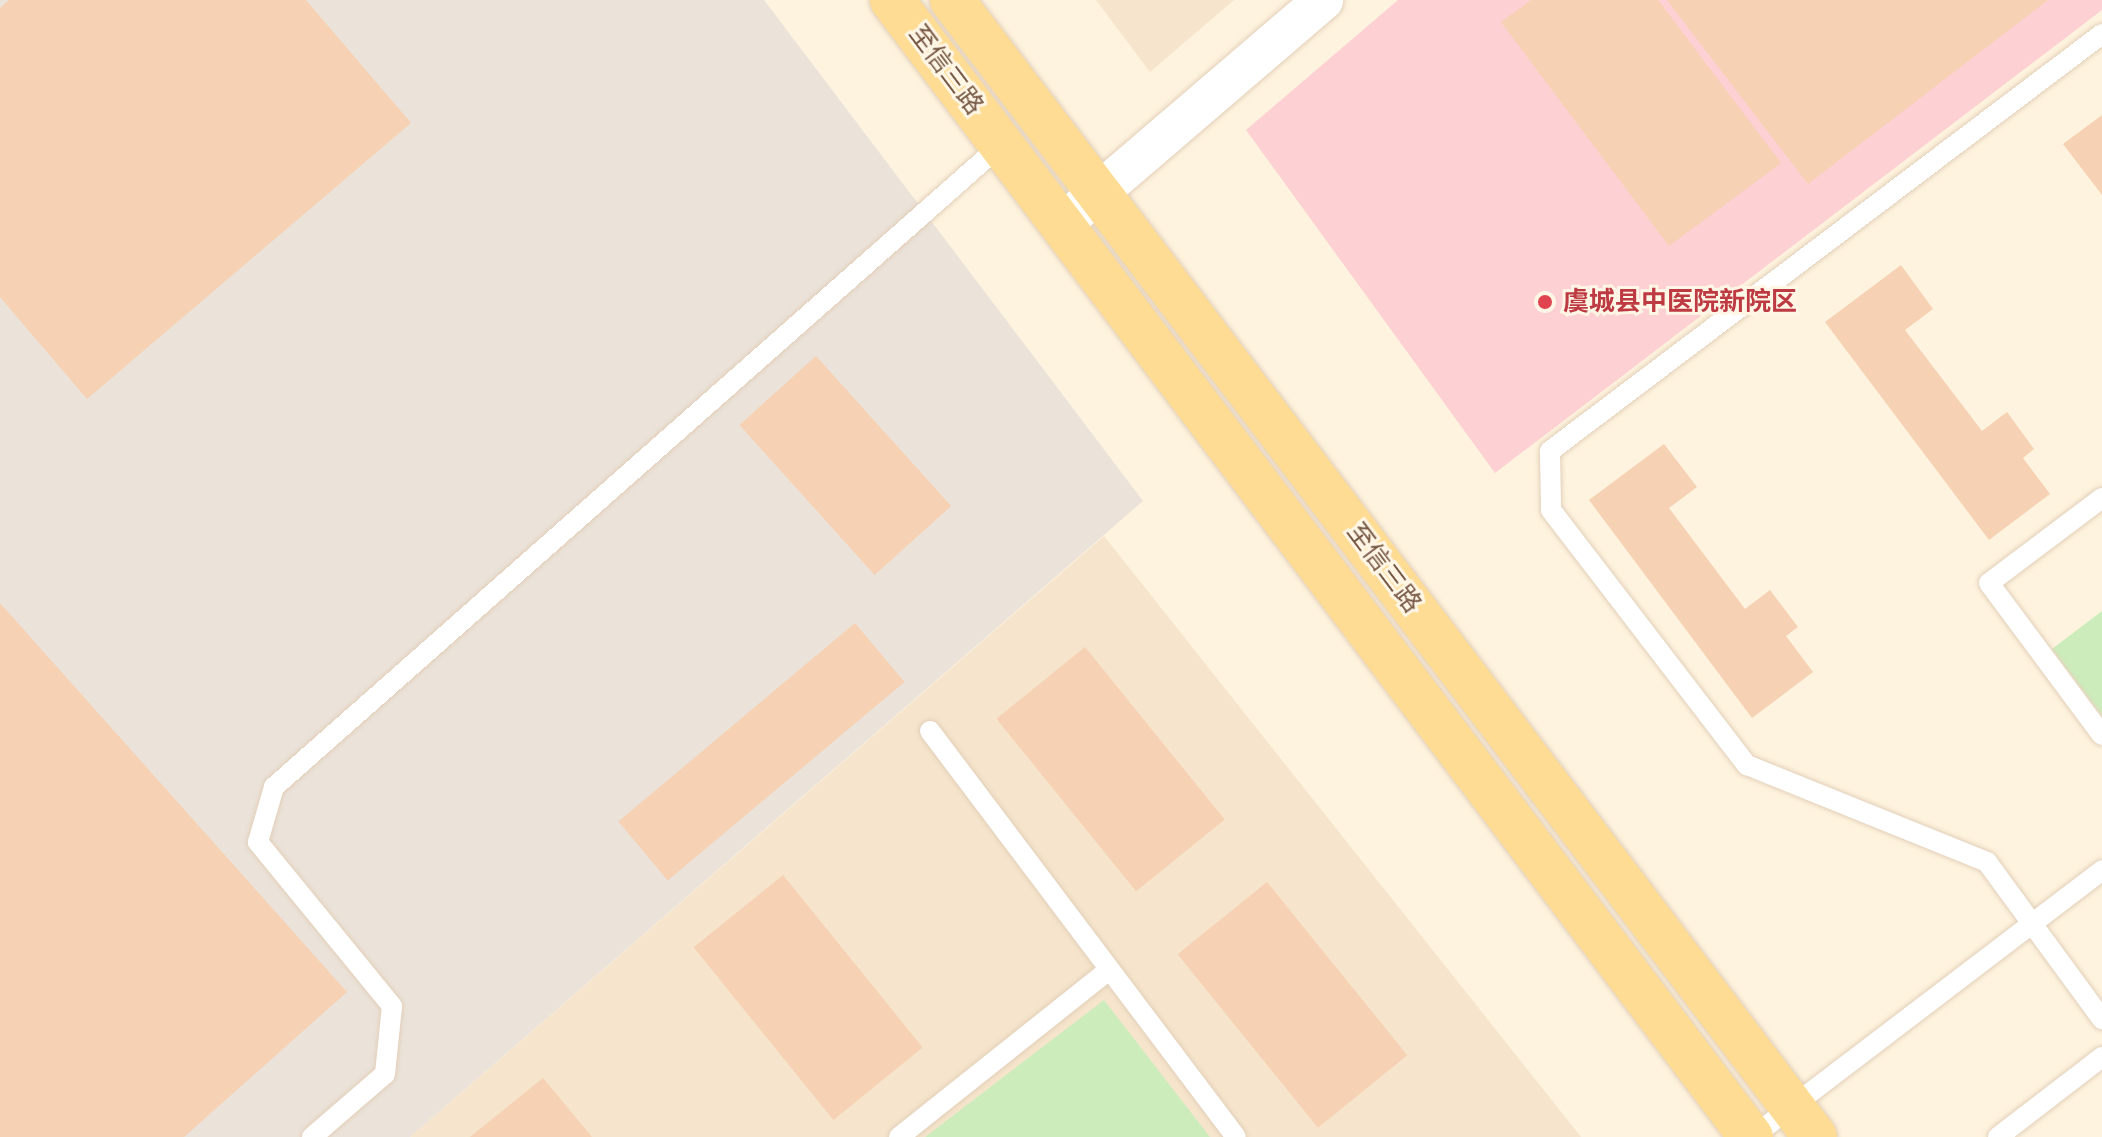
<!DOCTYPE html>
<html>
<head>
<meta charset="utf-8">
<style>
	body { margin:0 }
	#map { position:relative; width:2102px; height:1137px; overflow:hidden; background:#fef3de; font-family:"Fira Sans","Noto Sans SC",sans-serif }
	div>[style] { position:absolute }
	.residential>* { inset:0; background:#f6e5cc }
	.industrial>* { inset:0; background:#ebe3da }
	.medical>* { inset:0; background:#fdd0d3 }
	.green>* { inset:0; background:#cdecbc }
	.building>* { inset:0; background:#f6d1b3; transform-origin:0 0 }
	.roads { filter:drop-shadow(0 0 2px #e2cfb9) drop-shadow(0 0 2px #e2cfb9) }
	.lane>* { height:20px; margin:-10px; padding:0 10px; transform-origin:10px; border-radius:10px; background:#fff }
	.street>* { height:40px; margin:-20px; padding:0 20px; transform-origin:20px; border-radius:20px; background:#fff }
	.primary>* { height:44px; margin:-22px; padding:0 22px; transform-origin:22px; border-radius:22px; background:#ffdc94 }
	.dots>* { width:22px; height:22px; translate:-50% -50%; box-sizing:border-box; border:4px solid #fff6e6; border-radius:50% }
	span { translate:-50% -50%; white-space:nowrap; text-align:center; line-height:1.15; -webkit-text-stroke:6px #fff6e6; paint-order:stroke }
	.street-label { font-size:26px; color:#765844 }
	.health-label { font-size:26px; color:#be3a42; font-weight:700 }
	.left { translate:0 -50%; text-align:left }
</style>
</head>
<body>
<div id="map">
	<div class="residential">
		<div style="clip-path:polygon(1096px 0,1234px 0,1150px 72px)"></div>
		<div style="clip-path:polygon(1104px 536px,1581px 1137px,410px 1137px)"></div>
	</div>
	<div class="industrial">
		<div style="clip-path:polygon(0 0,764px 0,1143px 501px,410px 1137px,0 1137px)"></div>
	</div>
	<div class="medical">
		<div style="clip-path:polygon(1398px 0,2102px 0,2102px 10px,1495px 473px,1246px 130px)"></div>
	</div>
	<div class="green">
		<div style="clip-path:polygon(2102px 611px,2102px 716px,2052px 649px)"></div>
		<div style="clip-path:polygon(1104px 1000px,1210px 1137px,925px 1137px)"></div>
	</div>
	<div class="building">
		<div style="clip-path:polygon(9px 0,306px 0,411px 123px,87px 399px,0 297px,0 8px)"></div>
		<div style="clip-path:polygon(1531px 0,1658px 0,1781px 163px,1669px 246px,1501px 22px)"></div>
		<div style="clip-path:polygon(1667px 0,2048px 0,1808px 184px)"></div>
		<div style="clip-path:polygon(2102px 115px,2102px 195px,2063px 144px)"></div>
		<div style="clip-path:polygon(1901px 265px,1933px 309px,1905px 330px,1982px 431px,2007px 412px,2034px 449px,2023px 458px,2050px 494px,1989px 540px,1825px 322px)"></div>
		<div style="left:816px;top:356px;width:202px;height:103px;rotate:48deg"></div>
		<div style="clip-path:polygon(1664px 444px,1697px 487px,1669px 508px,1745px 609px,1770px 590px,1798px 627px,1786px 636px,1813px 672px,1752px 718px,1589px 500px)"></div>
		<div style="clip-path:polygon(0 603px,347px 992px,184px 1137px,0 1137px)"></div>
		<div style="left:855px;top:623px;width:77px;height:309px;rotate:50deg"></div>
		<div style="left:1085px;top:647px;width:222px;height:114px;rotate:51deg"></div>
		<div style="left:783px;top:875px;width:222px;height:115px;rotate:51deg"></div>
		<div style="left:1267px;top:882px;width:223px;height:115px;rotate:51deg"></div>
		<div style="clip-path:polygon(543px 1078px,592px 1137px,470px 1137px)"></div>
	</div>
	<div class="roads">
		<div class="lane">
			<div style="left:2102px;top:34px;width:692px;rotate:142.93deg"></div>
			<div style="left:1550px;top:451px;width:59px;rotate:89deg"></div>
			<div style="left:1551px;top:510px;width:322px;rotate:52.5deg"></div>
			<div style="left:1747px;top:765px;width:259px;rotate:22deg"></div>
			<div style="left:1987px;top:862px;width:195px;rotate:53.8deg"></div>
			<div style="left:2102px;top:498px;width:141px;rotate:143deg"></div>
			<div style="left:1989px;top:583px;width:189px;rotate:53.4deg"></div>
			<div style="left:930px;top:731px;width:508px;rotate:52.99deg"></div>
			<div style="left:312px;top:1137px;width:96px;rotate:-40.8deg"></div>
			<div style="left:385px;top:1074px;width:68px;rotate:-84.1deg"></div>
			<div style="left:392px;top:1006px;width:212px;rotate:-129.3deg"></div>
			<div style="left:258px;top:842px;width:57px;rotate:-73.8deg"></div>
			<div style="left:274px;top:787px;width:971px;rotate:-41.45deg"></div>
			<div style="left:899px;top:1137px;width:268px;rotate:-38.5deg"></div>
			<div style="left:1752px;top:1137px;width:440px;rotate:-37.3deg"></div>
			<div style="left:1998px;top:1137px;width:131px;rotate:-37.6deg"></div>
		</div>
		<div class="street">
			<div style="left:1062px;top:224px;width:344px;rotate:-40.6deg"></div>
		</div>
		<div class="primary">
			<div style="left:892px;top:0;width:1425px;rotate:52.93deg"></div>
			<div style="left:952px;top:0;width:1427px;rotate:52.8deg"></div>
		</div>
	</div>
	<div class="dots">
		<div style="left:1545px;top:302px;background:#e0444e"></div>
	</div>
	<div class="street-label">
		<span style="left:946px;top:70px;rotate:53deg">至信三路</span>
		<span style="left:1384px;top:568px;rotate:53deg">至信三路</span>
	</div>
	<div class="health-label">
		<span class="left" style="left:1563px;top:302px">虞城县中医院新院区</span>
	</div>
</div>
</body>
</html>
